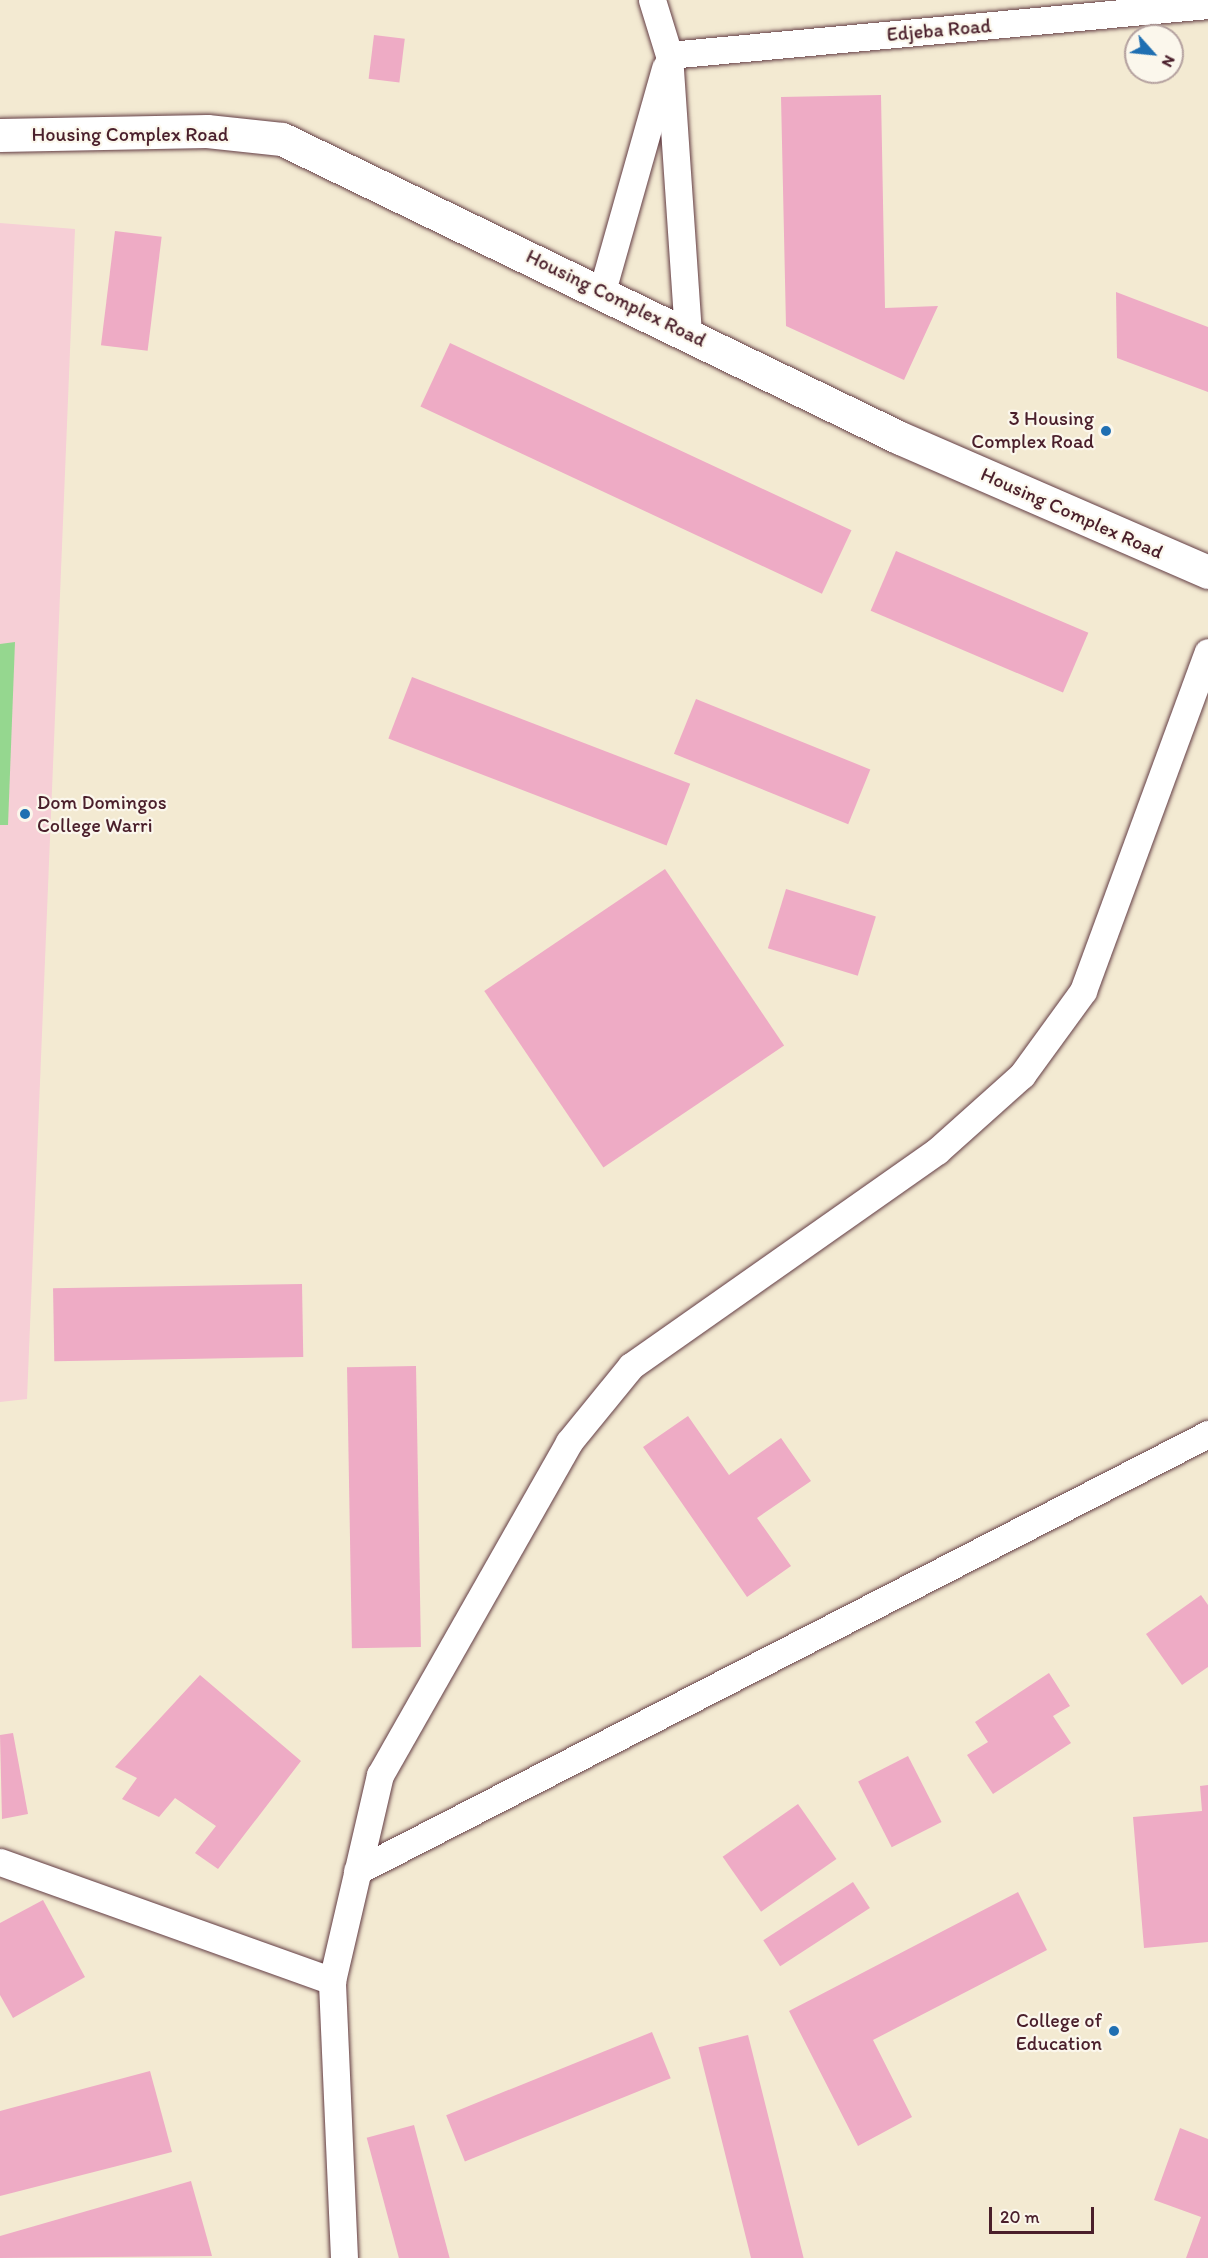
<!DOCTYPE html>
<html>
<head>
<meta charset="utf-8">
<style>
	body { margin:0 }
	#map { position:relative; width:1208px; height:2258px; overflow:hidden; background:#f3ead2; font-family:Itim,sans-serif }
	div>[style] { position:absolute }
	.built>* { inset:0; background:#f6cfd6 }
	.green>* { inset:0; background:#95d78f }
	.building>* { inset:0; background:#eeabc5; transform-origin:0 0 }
	.roads { filter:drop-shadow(0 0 2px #633d44) drop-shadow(0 0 2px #633d44) }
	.street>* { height:27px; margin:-13.5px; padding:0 13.5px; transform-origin:13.5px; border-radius:13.5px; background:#fff }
	.secondary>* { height:33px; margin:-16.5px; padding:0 16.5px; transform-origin:16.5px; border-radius:16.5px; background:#fff }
	.dots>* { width:16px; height:16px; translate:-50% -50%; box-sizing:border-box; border:3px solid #fbf7ec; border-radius:50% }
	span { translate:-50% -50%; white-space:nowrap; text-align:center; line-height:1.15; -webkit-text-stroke:4.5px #fbf7ec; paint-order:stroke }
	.street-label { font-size:20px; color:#4a1f2b }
	.poi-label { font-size:20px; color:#4a1f2b }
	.right { translate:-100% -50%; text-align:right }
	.left { translate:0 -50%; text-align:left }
	.north { position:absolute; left:1124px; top:24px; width:60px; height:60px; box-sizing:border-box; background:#fbf7ec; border:2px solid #b4a19f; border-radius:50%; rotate:117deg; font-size:16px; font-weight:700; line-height:24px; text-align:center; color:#4a1f2b }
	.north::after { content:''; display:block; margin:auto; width:21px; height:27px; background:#1f6fb2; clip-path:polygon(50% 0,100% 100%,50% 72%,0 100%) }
	.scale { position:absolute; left:989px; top:2207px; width:105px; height:27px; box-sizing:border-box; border:3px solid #4a1f2b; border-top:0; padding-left:8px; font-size:18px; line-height:21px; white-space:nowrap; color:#4a1f2b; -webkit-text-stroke:4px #fbf7ec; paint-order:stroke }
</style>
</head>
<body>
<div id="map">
	<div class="built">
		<div style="clip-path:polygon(0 223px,75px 229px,27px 1399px,0 1402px)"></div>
	</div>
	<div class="green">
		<div style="clip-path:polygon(15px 642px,8px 825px,0 825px,0 644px)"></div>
	</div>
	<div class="building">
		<div style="left:374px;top:35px;width:31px;height:44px;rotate:7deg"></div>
		<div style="clip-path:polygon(881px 95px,885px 308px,938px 306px,904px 380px,786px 326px,781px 97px)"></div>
		<div style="left:115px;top:231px;width:47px;height:115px;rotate:7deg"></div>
		<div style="clip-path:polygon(1116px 292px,1208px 327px,1208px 392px,1117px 358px)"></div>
		<div style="left:450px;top:343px;width:443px;height:70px;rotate:25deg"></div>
		<div style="left:896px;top:551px;width:209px;height:65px;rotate:23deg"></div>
		<div style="left:412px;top:677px;width:298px;height:66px;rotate:21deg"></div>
		<div style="left:696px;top:699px;width:188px;height:59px;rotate:22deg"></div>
		<div style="left:665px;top:869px;width:213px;height:218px;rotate:56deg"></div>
		<div style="left:786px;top:889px;width:94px;height:62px;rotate:17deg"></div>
		<div style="left:302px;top:1284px;width:73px;height:249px;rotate:89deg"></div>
		<div style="left:416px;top:1366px;width:281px;height:69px;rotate:89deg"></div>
		<div style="clip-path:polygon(688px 1416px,729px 1475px,781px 1438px,811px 1481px,757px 1518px,791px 1566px,747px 1597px,643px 1447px)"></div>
		<div style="clip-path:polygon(1201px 1595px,1208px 1605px,1208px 1667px,1182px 1685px,1146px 1634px)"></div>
		<div style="clip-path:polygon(1049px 1673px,1070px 1706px,1053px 1716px,1071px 1743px,993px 1794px,967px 1755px,988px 1742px,975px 1722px)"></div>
		<div style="clip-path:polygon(200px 1675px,301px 1761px,218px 1869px,195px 1853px,216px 1826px,175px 1798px,159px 1817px,122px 1799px,137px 1778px,115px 1767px)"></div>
		<div style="clip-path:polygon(13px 1733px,28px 1814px,2px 1819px,0 1735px)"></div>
		<div style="left:908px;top:1756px;width:74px;height:56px;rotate:63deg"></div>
		<div style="clip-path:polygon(1208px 1785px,1208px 1942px,1144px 1948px,1133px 1817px,1202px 1811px,1200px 1786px)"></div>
		<div style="left:798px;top:1804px;width:67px;height:92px;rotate:55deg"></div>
		<div style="left:853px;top:1882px;width:31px;height:107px;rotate:57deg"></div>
		<div style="clip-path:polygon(1018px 1892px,1047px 1950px,873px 2040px,912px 2117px,858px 2146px,789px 2011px)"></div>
		<div style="clip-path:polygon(43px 1900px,85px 1977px,13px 2018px,0 1995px,0 1923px)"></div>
		<div style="left:652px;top:2032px;width:50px;height:222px;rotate:68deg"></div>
		<div style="left:748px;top:2035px;width:230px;height:51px;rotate:76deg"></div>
		<div style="clip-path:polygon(150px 2071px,172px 2152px,0 2196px,0 2111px)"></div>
		<div style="left:414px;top:2125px;width:138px;height:49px;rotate:75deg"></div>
		<div style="clip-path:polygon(1180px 2128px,1208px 2139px,1208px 2258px,1186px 2258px,1201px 2217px,1154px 2200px)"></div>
		<div style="clip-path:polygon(191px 2181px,212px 2256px,0 2258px,0 2236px)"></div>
	</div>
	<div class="roads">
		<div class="street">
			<div style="left:652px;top:0;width:58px;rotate:72.8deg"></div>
			<div style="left:669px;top:55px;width:277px;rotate:86.1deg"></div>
			<div style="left:669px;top:55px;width:541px;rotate:-5.3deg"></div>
			<div style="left:602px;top:291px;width:232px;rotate:-74.2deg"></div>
			<div style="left:0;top:1862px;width:353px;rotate:19.7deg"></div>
			<div style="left:357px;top:1871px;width:957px;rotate:-27.18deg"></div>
			<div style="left:344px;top:2258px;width:277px;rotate:-92.5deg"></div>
			<div style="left:332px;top:1981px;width:212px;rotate:-76.9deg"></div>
			<div style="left:380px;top:1775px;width:383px;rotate:-60.4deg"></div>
			<div style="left:569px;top:1442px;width:98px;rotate:-50.8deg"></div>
			<div style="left:631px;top:1366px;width:374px;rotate:-35.1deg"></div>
			<div style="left:937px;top:1151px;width:114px;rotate:-41.8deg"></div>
			<div style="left:1022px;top:1075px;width:104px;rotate:-54deg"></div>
			<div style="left:1083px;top:991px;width:361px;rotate:-69.8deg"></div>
		</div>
		<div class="secondary">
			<div style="left:0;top:135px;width:207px;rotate:-1.1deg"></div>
			<div style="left:207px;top:131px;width:75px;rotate:6.1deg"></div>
			<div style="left:282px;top:139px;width:687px;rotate:25.82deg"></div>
			<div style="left:900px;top:438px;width:336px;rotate:23.5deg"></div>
		</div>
	</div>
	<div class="dots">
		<div style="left:1106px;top:431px;background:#1f6fb2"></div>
		<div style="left:25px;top:814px;background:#1f6fb2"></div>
		<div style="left:1114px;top:2031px;background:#1f6fb2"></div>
	</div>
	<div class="street-label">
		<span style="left:939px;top:30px;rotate:-5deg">Edjeba Road</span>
		<span style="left:130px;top:134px">Housing Complex Road</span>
		<span style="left:616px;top:298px;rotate:26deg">Housing Complex Road</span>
		<span style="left:1072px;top:513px;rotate:24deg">Housing Complex Road</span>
	</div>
	<div class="poi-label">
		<span class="right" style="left:1094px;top:430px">3 Housing<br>Complex Road</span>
		<span class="left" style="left:37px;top:814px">Dom Domingos<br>College Warri</span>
		<span class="right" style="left:1102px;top:2032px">College of<br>Education</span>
	</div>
	<div class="north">N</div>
	<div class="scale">20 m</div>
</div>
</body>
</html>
